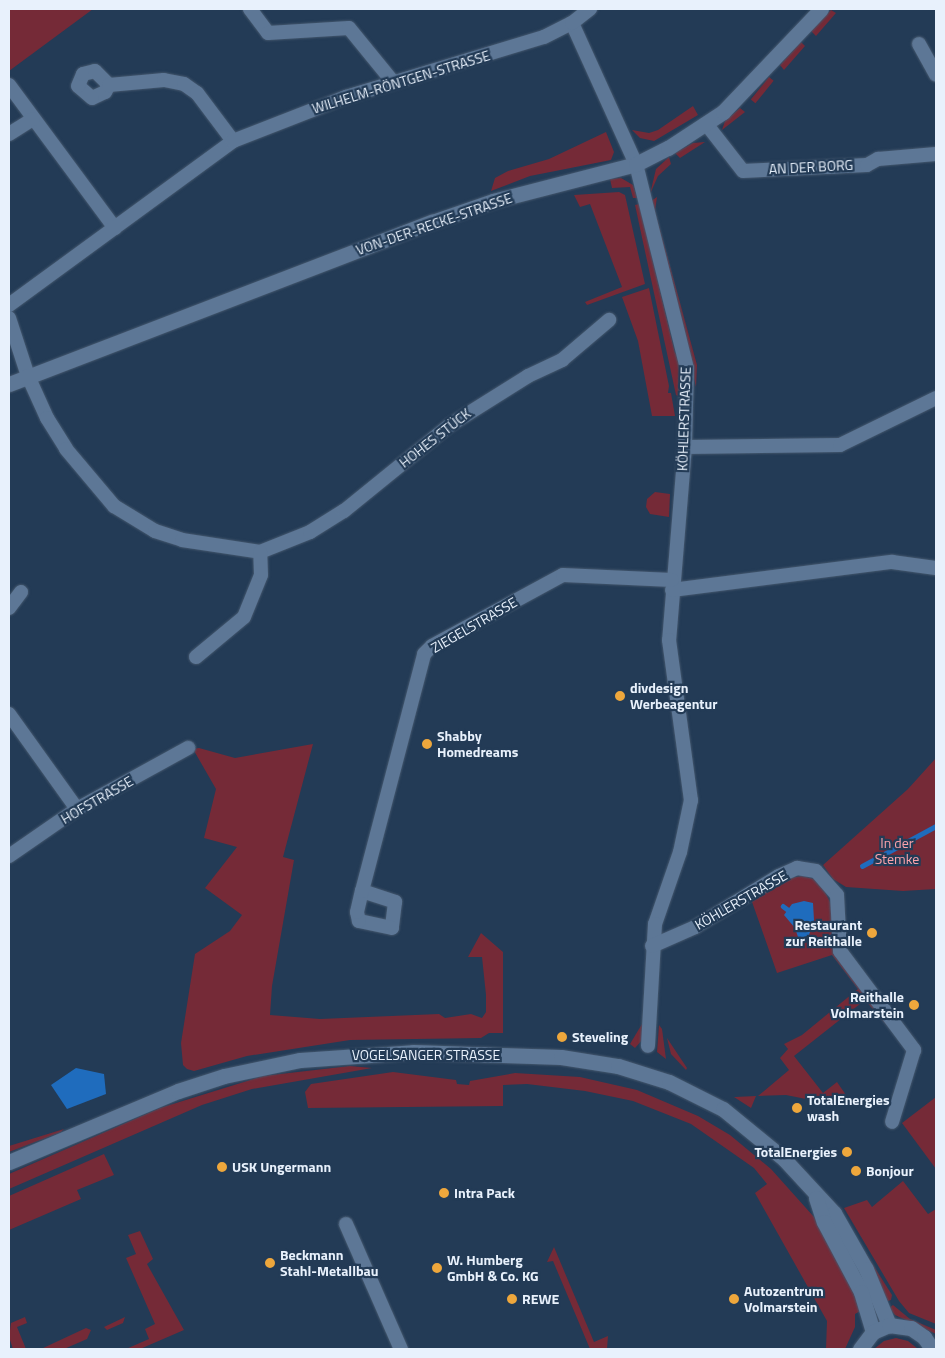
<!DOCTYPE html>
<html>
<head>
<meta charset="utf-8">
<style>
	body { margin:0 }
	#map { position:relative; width:945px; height:1358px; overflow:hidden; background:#233b56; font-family:"Titillium Web",sans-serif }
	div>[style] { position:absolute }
	.green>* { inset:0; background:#752a37; transform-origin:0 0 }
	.water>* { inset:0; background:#1f6cbd }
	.stream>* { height:4.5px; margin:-2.25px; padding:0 2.25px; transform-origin:2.25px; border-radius:2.25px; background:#1f6cbd }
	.roads { filter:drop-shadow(0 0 1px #44576d) drop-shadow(0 0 1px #44576d) }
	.minor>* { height:14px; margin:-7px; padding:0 7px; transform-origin:7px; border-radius:7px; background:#5d7796 }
	.tertiary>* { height:15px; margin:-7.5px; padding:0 7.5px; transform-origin:7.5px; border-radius:7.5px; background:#5d7796 }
	.secondary>* { height:15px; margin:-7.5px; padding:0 7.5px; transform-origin:7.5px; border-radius:7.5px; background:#5d7796 }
	.dots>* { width:14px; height:14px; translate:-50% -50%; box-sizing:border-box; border:2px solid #233b56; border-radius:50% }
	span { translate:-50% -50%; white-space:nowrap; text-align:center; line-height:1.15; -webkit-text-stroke:4.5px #233b56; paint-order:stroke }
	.street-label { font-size:14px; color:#e8f1fc }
	.poi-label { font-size:14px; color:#e8f1fc; font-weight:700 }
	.left { translate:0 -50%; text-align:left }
	.right { translate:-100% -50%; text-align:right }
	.park-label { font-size:14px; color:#fba3ab }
	.frame { position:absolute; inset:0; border:10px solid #e8f1fc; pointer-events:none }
</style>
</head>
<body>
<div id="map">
	<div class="green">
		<div style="clip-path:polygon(9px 9px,93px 9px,9px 71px)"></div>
		<div style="clip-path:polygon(831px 10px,836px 13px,816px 36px,811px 31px)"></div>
		<div style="clip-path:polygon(801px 42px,805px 46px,784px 70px,780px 65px)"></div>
		<div style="left:769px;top:77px;width:6px;height:29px;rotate:39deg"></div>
		<div style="clip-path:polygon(693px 106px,698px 115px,654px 141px,640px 138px,632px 130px,649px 133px,658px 130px)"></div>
		<div style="clip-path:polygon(740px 108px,745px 112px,722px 130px,725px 121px)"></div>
		<div style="clip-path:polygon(606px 132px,614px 152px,611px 160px,530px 176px,491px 191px,495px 178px,508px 171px,549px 159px)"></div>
		<div style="clip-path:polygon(705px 142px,680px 158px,675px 153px,693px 143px)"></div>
		<div style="clip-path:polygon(669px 157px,671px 164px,658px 176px,650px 194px,656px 169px)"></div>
		<div style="clip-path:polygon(621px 178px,633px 185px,637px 198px,633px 198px,630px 187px,612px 188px,610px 179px)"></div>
		<div style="clip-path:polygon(619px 192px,625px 195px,645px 284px,587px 305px,585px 302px,622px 287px,590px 204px,580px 207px,574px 195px)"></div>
		<div style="clip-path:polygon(657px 197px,655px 211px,697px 365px,696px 387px,651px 201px)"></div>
		<div style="clip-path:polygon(639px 204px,675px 353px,681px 356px,680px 397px,676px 395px,635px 205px)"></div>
		<div style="clip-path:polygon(649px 288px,669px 386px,668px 393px,671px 393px,675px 416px,652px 416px,638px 341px,622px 297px)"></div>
		<div style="clip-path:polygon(655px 492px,670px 494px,669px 517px,650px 514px,646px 507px,647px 499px)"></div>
		<div style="clip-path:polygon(313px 744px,283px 857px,294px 860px,272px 986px,270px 1015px,320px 1019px,439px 1014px,445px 1018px,471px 1014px,482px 1018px,486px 1012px,486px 995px,482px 957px,468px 957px,481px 933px,503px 952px,503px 1033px,489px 1033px,481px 1038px,350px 1040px,247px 1056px,194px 1071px,187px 1069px,183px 1065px,181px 1043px,195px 954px,230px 931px,242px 915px,205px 888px,237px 847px,204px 838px,216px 789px,193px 749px,199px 748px,235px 758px)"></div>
		<div style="clip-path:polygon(936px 758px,936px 889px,903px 891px,846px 887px,833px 879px,823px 865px,908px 789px)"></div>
		<div style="clip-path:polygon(802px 876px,814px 879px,822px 886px,831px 904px,836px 953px,903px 1044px,865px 1000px,794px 1056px,823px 1093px,837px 1082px,846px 1095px,836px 1105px,786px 1095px,758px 1096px,789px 1070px,780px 1058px,788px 1049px,784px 1044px,802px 1035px,858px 989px,832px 955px,777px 973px,751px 899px,790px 878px)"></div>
		<div style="clip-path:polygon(642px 1024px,643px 1039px,635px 1048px,630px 1044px)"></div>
		<div style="clip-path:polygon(659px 1025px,662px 1029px,666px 1059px,657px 1052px)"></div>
		<div style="clip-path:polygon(667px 1038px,687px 1068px,686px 1070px,671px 1054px)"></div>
		<div style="clip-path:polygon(350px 1066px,372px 1068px,252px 1089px,202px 1105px,9px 1189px,9px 1174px,160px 1108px,263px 1076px)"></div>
		<div style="clip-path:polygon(393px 1072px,456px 1080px,457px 1084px,469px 1085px,470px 1081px,515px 1073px,580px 1077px,637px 1090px,698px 1116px,730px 1135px,771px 1169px,814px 1217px,832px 1245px,862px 1310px,855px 1314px,855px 1327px,845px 1349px,826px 1349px,827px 1321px,755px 1193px,767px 1184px,754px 1168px,691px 1124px,633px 1101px,585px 1091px,527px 1084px,503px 1085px,503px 1106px,308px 1108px,305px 1092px,311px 1084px)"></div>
		<div style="clip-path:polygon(756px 1096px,751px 1108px,734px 1097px,735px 1097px)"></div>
		<div style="clip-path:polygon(936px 1097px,936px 1169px,902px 1123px)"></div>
		<div style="clip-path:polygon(64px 1129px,61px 1132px,9px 1152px,9px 1146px)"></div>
		<div style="clip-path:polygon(104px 1154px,114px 1175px,77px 1190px,81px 1199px,9px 1230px,9px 1196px)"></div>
		<div style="clip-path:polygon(903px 1181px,928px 1214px,936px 1209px,936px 1324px,909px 1313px,899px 1301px,844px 1208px,867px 1200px,872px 1207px)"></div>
		<div style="clip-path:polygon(140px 1231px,153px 1259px,147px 1264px,184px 1330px,140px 1349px,126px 1349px,149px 1339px,145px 1329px,155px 1324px,126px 1258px,136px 1254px,128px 1235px)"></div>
		<div style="clip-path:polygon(858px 1241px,892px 1295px,891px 1300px,885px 1302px)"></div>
		<div style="clip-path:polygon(554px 1247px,594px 1342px,608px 1336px,607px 1349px,590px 1349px,553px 1261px,547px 1262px)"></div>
		<div style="clip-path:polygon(893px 1305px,910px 1319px,936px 1330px,936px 1334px,895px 1315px,889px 1308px)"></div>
		<div style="clip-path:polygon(25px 1317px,27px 1323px,17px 1327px,26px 1349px,13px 1349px,9px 1337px,11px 1323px)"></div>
		<div style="clip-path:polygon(125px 1317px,123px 1323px,107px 1330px,104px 1327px)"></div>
		<div style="clip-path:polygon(86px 1328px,91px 1330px,87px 1339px,64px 1349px,41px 1349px)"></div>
		<div style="clip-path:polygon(896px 1338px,908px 1341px,918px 1349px,874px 1349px,884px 1341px)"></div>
	</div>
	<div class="water">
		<div style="clip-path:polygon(804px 901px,813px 903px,814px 920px,807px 941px,800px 943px,795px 928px,784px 915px,792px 904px)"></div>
		<div style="clip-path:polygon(76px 1068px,104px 1074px,106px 1094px,67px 1109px,51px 1085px)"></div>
	</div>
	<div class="stream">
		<div style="left:862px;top:866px;width:84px;rotate:-28.4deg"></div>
		<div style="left:783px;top:906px;width:5px;rotate:37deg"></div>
	</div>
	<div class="roads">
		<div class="minor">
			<div style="left:250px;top:9px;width:30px;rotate:53deg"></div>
			<div style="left:268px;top:33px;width:81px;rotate:-3.5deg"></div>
			<div style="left:349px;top:28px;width:70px;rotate:50.8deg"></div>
			<div style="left:572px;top:23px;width:155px;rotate:65.6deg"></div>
			<div style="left:636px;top:164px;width:210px;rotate:76deg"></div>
			<div style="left:687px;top:368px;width:79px;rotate:91.5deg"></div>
			<div style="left:685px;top:447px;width:194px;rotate:94.7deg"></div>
			<div style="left:669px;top:640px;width:162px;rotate:82.2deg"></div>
			<div style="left:691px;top:800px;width:53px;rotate:101.9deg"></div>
			<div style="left:680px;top:852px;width:76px;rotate:109.1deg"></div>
			<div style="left:655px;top:924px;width:122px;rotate:93.3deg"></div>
			<div style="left:919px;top:44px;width:35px;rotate:61deg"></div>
			<div style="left:9px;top:85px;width:178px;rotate:53.5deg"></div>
			<div style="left:109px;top:85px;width:8px;rotate:120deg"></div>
			<div style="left:105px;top:92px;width:14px;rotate:155deg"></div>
			<div style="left:92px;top:98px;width:18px;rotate:-139deg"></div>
			<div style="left:78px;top:86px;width:13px;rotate:-67deg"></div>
			<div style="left:83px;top:74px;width:12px;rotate:-14deg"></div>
			<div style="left:95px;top:71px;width:20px;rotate:45deg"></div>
			<div style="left:109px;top:85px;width:55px;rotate:-5.2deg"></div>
			<div style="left:164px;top:80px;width:20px;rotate:11deg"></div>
			<div style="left:184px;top:84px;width:16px;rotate:35deg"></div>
			<div style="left:197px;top:93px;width:60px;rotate:53.1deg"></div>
			<div style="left:707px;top:125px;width:58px;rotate:52deg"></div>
			<div style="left:743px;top:171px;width:124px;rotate:-2.8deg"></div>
			<div style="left:867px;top:165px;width:13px;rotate:-29deg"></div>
			<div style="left:878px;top:159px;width:58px;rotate:-4.9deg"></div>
			<div style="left:9px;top:134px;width:28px;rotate:-32deg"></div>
			<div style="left:9px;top:305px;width:278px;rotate:-36.2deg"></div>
			<div style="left:233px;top:141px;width:121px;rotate:-21.3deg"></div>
			<div style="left:346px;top:97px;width:207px;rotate:-16.9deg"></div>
			<div style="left:544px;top:37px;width:31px;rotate:-27deg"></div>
			<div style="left:572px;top:23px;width:23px;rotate:-38deg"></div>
			<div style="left:9px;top:318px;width:61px;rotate:71.9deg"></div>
			<div style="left:28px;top:376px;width:46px;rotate:65.7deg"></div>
			<div style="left:47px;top:418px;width:36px;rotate:58deg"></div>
			<div style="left:66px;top:449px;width:75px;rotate:49.9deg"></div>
			<div style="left:114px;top:506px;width:48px;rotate:31.4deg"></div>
			<div style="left:155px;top:531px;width:28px;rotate:18deg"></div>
			<div style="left:182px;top:540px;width:79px;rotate:8.7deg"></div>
			<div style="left:260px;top:552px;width:54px;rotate:-21.8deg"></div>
			<div style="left:310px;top:532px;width:40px;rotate:-32deg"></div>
			<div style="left:344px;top:511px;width:136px;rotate:-39.1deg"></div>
			<div style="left:450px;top:425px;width:92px;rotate:-32.1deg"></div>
			<div style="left:528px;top:376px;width:38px;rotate:-25deg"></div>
			<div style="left:562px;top:360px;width:62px;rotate:-40.4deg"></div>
			<div style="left:685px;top:447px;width:155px;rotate:-0.7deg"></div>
			<div style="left:840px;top:445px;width:107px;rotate:-26.1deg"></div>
			<div style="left:672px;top:590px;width:222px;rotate:-7.3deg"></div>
			<div style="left:892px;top:562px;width:44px;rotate:7.8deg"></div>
			<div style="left:9px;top:608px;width:20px;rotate:-53deg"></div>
			<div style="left:196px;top:657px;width:62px;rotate:-39.8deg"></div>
			<div style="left:244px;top:617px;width:45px;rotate:-68deg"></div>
			<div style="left:261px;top:575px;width:23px;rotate:-92deg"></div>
			<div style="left:9px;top:714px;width:117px;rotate:54.4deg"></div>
			<div style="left:9px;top:856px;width:83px;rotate:-34.7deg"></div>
			<div style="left:77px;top:809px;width:127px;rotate:-28.8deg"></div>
			<div style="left:362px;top:891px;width:35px;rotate:18deg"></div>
			<div style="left:395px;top:902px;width:26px;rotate:97deg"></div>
			<div style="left:392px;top:928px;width:34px;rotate:-168deg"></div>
			<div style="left:359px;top:921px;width:9px;rotate:-103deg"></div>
			<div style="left:357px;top:912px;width:22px;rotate:-77deg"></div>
			<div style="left:362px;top:891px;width:245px;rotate:-75.3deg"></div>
			<div style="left:424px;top:654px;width:11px;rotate:-45deg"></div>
			<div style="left:432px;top:646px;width:149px;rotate:-28.5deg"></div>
			<div style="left:563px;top:575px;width:109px;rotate:2.6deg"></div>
			<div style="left:652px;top:946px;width:47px;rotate:-23.8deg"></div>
			<div style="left:695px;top:927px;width:98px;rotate:-31.3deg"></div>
			<div style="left:779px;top:876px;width:20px;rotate:-24deg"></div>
			<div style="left:797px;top:868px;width:19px;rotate:9deg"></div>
			<div style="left:816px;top:871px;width:32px;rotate:49deg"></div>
			<div style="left:837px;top:895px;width:56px;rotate:86.9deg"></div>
			<div style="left:840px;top:951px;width:124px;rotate:53.2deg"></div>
			<div style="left:914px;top:1050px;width:75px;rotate:107deg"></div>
			<div style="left:346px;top:1224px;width:137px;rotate:66.3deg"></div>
		</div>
		<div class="tertiary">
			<div style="left:9px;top:384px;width:453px;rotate:-21deg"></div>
			<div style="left:432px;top:222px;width:65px;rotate:-19deg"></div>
			<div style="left:493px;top:201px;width:148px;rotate:-14.5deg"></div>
			<div style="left:636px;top:164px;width:36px;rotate:-27deg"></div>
			<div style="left:668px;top:148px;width:66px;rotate:-33.2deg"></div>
			<div style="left:723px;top:112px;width:142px;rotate:-46.4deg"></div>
		</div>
		<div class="secondary">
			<div style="left:9px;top:1162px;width:183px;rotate:-22.8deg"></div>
			<div style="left:178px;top:1091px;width:48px;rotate:-18.1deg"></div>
			<div style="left:224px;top:1076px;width:78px;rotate:-11.9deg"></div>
			<div style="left:300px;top:1060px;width:113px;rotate:-4deg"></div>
			<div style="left:413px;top:1052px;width:148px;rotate:1.9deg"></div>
			<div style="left:561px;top:1057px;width:58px;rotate:9deg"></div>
			<div style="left:618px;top:1066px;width:53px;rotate:17.4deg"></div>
			<div style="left:669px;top:1082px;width:60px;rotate:26.6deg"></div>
			<div style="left:723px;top:1109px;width:79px;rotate:39.3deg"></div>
			<div style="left:784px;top:1159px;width:74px;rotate:47.2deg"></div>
			<div style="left:834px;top:1213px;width:64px;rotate:60.3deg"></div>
			<div style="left:866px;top:1269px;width:61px;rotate:67.7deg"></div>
			<div style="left:816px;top:1198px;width:25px;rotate:72deg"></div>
			<div style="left:824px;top:1222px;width:79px;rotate:62.1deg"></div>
			<div style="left:861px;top:1292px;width:42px;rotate:73.3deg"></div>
			<div style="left:860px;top:1349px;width:21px;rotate:-53deg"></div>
			<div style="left:873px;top:1332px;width:17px;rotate:-24deg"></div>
			<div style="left:889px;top:1325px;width:22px;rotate:8deg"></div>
			<div style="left:911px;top:1328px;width:16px;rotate:35deg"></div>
			<div style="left:924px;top:1337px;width:14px;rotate:56deg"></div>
		</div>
	</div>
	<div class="dots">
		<div style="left:620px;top:696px;background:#eea73c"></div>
		<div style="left:427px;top:744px;background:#eea73c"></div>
		<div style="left:872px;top:933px;background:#eea73c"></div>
		<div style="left:914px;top:1005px;background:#eea73c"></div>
		<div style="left:562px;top:1037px;background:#eea73c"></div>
		<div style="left:797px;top:1108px;background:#eea73c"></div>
		<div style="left:847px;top:1152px;background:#eea73c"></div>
		<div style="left:222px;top:1167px;background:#eea73c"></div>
		<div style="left:856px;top:1171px;background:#eea73c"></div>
		<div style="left:444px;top:1193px;background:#eea73c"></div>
		<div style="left:270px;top:1263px;background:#eea73c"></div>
		<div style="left:437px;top:1268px;background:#eea73c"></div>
		<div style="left:512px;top:1299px;background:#eea73c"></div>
		<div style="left:734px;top:1299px;background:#eea73c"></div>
	</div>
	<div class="street-label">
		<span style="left:401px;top:82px;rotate:-17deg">WILHELM-RÖNTGEN-STRASSE</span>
		<span style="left:811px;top:167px;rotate:-3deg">AN DER BORG</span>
		<span style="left:434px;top:224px;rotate:-19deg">VON-DER-RECKE-STRASSE</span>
		<span style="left:684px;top:419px;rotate:-88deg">KÖHLERSTRASSE</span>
		<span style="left:435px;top:438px;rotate:-38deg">HOHES STÜCK</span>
		<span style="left:474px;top:625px;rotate:-30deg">ZIEGELSTRASSE</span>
		<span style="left:97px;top:800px;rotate:-30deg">HOFSTRASSE</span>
		<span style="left:741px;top:900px;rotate:-30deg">KÖHLERSTRASSE</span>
		<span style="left:426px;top:1055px">VOGELSANGER STRASSE</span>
	</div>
	<div class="poi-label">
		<span class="left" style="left:630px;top:696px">divdesign<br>Werbeagentur</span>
		<span class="left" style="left:437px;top:744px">Shabby<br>Homedreams</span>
		<span class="right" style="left:862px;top:933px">Restaurant<br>zur Reithalle</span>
		<span class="right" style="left:904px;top:1005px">Reithalle<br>Volmarstein</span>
		<span class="left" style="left:572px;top:1037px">Steveling</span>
		<span class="left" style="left:807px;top:1108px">TotalEnergies<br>wash</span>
		<span class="right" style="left:837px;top:1152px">TotalEnergies</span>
		<span class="left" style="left:232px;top:1167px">USK Ungermann</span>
		<span class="left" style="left:866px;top:1171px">Bonjour</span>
		<span class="left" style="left:454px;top:1193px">Intra Pack</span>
		<span class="left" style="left:280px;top:1263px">Beckmann<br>Stahl-Metallbau</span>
		<span class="left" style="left:447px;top:1268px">W. Humberg<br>GmbH &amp; Co. KG</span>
		<span class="left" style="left:744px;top:1299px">Autozentrum<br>Volmarstein</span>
		<span class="left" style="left:522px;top:1299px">REWE</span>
	</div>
	<div class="park-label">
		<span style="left:897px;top:851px">In der<br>Stemke</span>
	</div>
	<div class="frame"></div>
</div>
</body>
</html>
